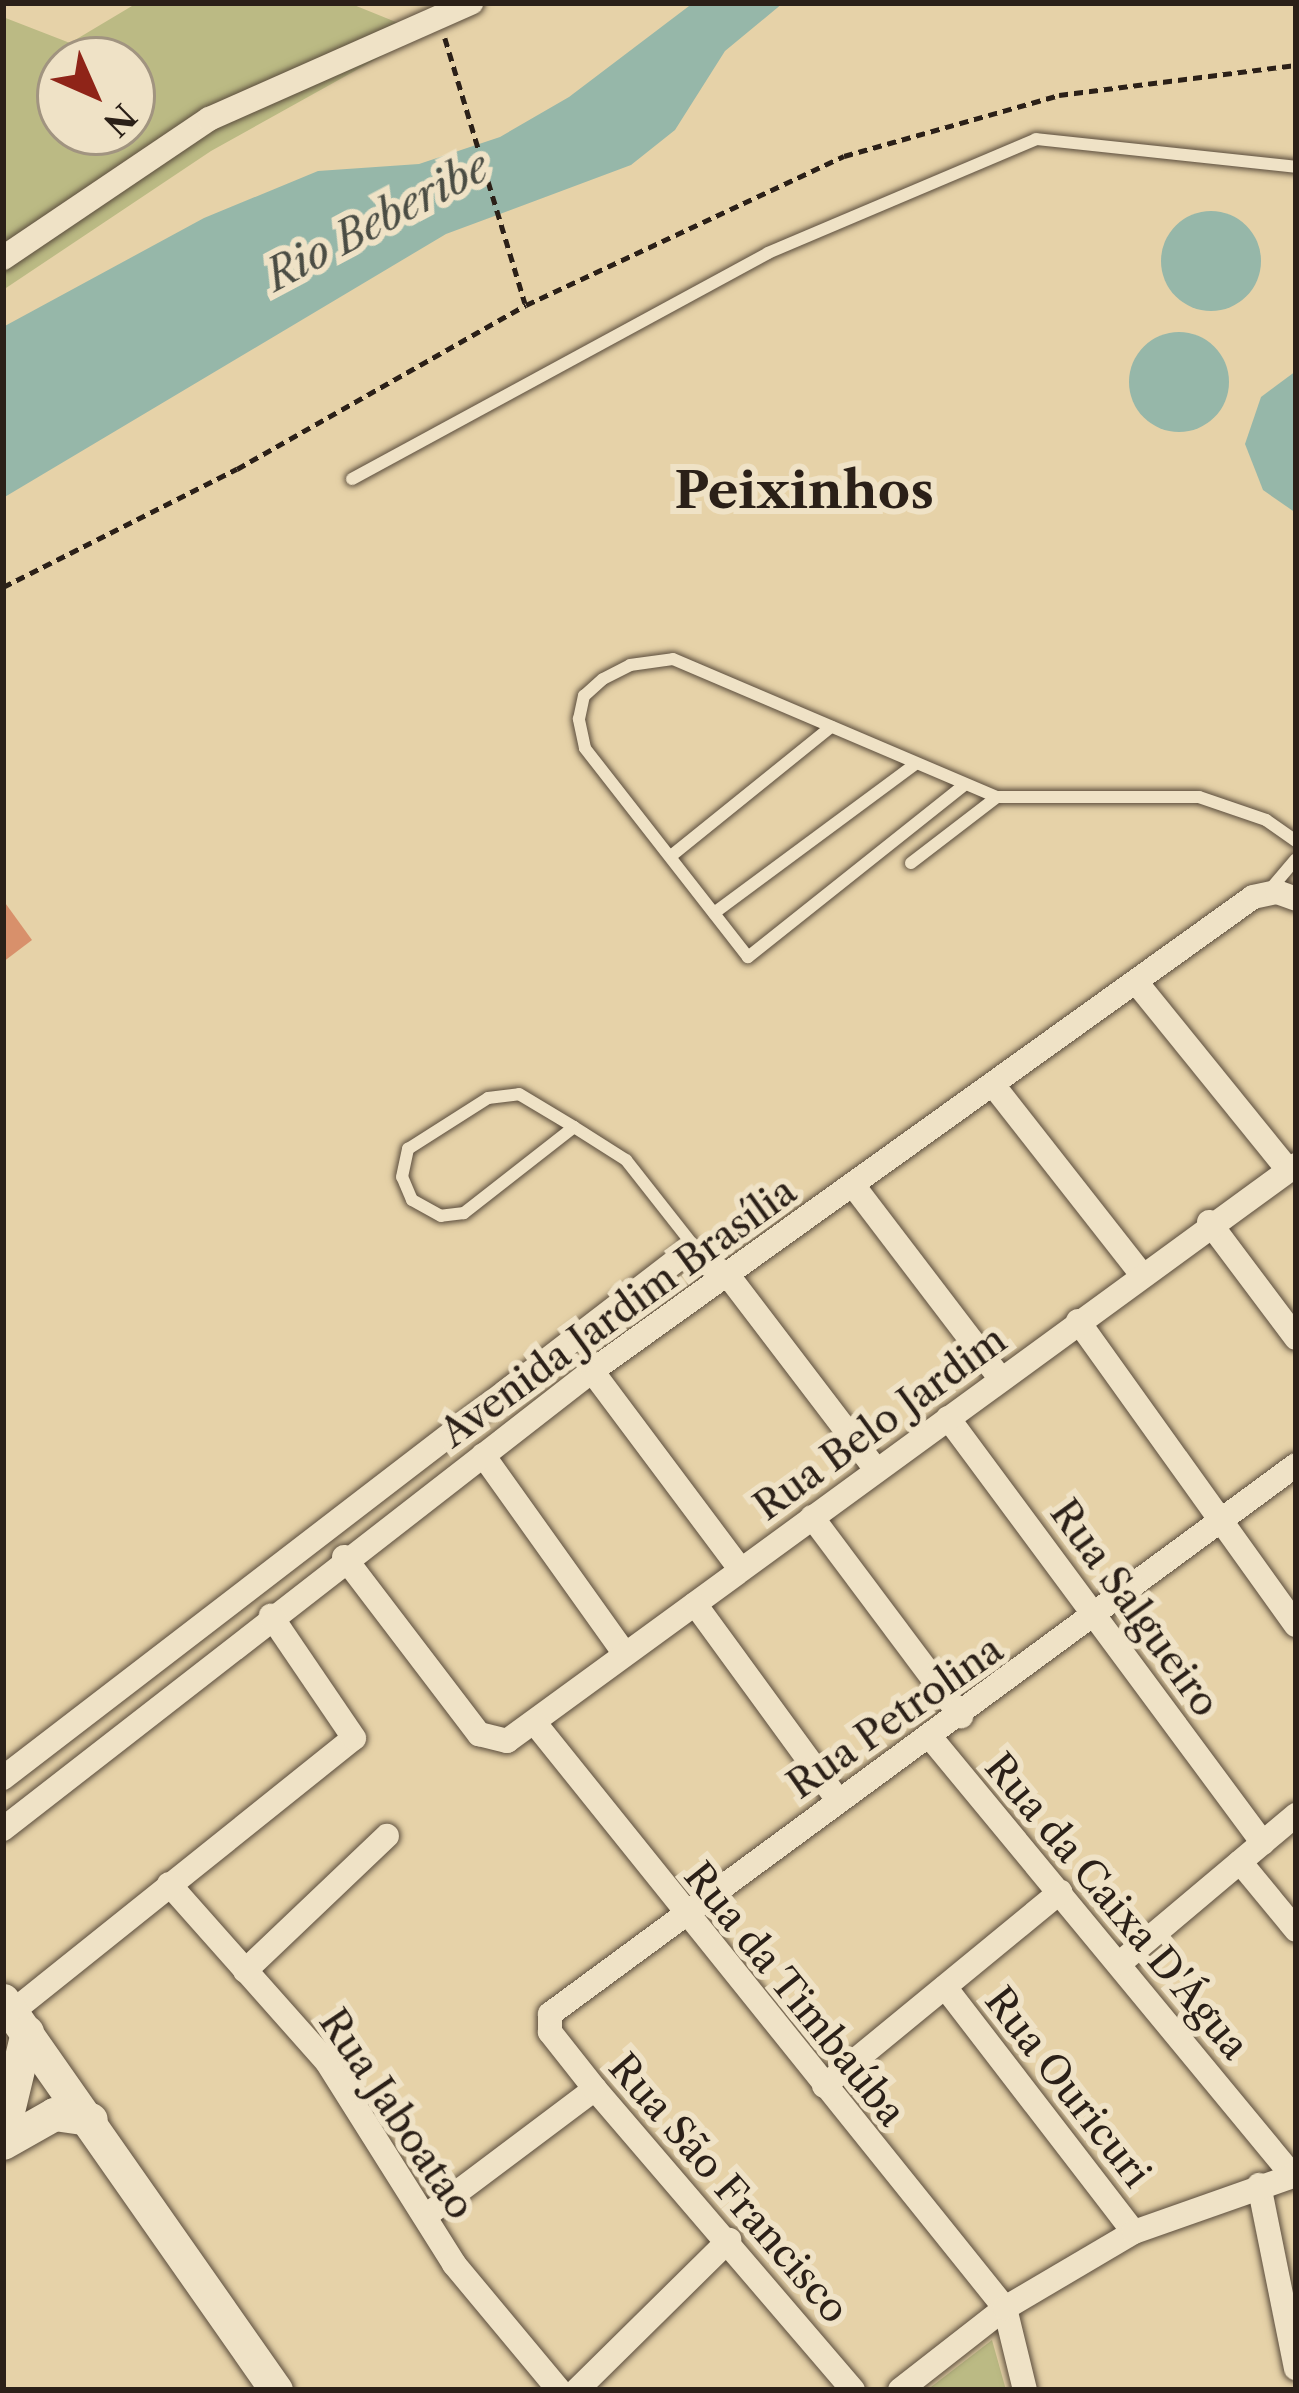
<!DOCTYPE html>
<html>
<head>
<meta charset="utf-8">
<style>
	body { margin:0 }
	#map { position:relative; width:1299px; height:2393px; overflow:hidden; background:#e6d2a8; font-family:"Libre Caslon Text",serif }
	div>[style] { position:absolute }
	.green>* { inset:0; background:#bbba84 }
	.water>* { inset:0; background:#96b7a9 }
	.round { border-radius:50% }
	.building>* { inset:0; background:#d8906b }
	.path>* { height:4.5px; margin-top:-2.25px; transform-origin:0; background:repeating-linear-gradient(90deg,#2b2018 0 9px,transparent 0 15px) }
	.roads { filter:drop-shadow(0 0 3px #5a4c3c) drop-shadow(0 0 3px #5a4c3c) }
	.service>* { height:12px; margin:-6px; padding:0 6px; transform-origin:6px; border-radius:6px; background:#efe2c6 }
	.minor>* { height:24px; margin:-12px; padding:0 12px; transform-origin:12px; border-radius:12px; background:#efe2c6 }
	.secondary>* { height:33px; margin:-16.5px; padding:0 16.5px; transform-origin:16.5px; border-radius:16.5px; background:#efe2c6 }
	span { translate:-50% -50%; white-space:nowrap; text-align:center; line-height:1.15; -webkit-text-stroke:12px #efe2c6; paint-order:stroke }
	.street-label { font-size:39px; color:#2b2018 }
	.water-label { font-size:42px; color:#4b4d44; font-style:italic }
	.district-label { font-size:51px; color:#2b2018; font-weight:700 }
	.frame { position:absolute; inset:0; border:6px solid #2b2018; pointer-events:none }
	.north { position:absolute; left:36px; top:36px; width:120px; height:120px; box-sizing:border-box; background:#efe2c6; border:3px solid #a19480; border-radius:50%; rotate:135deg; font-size:33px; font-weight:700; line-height:48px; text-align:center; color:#2b2018 }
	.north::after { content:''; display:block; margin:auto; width:42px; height:54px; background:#8f2418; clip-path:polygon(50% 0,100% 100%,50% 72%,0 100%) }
</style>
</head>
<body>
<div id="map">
	<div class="green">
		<div style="clip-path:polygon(evenodd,137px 3px,349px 3px,423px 33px,211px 151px,3px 290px,3px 17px,70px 43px,137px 3px,60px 60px,132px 60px,132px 132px,60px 132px,60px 60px)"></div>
		<div style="clip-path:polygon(992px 2340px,1006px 2390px,927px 2390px)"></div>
	</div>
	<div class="water">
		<div style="clip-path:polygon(693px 3px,783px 3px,725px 51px,675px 130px,631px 165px,446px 234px,3px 498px,3px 327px,204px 218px,318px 171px,419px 164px,500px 137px,569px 97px)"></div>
		<div class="round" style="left:1161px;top:211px;width:100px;height:100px"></div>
		<div class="round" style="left:1129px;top:332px;width:100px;height:100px"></div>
		<div style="clip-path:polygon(1296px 371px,1296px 513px,1263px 490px,1245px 444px,1261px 397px)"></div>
	</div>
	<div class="building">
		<div style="clip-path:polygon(3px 900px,32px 940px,3px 962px)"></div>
	</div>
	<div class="path">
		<div style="left:445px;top:38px;width:277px;rotate:73.2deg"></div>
		<div style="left:3px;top:587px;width:262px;rotate:-26.8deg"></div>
		<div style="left:237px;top:469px;width:332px;rotate:-29.6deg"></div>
		<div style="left:526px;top:305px;width:351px;rotate:-25.1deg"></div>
		<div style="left:844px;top:156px;width:223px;rotate:-15.8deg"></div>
		<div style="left:1059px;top:95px;width:239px;rotate:-7.2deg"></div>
	</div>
	<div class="roads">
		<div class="service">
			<div style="left:352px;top:479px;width:473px;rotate:-28.5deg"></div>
			<div style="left:768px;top:253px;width:291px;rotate:-23deg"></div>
			<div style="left:1036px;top:139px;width:262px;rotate:6.1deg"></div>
			<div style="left:963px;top:786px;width:275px;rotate:141.5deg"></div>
			<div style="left:748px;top:957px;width:265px;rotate:-128deg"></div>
			<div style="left:585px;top:748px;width:30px;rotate:-102deg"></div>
			<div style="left:579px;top:719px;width:24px;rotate:-78deg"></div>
			<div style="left:584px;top:696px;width:25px;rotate:-42deg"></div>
			<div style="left:603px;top:679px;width:30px;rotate:-27deg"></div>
			<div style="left:630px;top:665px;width:43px;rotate:-7.9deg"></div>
			<div style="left:673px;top:659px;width:352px;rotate:23.1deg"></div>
			<div style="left:997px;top:797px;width:202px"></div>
			<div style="left:1199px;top:797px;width:71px;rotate:18.9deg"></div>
			<div style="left:1266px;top:820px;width:37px;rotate:35deg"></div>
			<div style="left:671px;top:856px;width:206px;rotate:-38.9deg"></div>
			<div style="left:911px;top:863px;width:108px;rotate:-37.5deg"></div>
			<div style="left:1268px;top:892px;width:43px;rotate:-49.7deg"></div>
			<div style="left:714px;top:913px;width:250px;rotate:-36.5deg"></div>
			<div style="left:574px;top:1127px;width:140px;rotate:142deg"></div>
			<div style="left:464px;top:1213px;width:23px;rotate:173deg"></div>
			<div style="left:441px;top:1216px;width:33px;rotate:-151deg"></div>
			<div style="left:412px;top:1200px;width:25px;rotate:-113deg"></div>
			<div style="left:402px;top:1177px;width:29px;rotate:-78deg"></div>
			<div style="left:408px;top:1149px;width:95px;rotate:-32.5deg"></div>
			<div style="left:488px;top:1098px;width:31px;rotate:-7deg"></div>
			<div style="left:519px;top:1094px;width:64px;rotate:31deg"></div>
			<div style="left:574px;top:1127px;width:62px;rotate:32.4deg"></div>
			<div style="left:626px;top:1160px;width:120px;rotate:51.8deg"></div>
		</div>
		<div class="minor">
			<div style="left:3px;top:258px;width:249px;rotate:-34deg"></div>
			<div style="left:209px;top:119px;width:287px;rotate:-23.9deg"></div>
			<div style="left:1136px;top:982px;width:242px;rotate:51deg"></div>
			<div style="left:994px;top:1086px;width:240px;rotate:51.9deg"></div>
			<div style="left:853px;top:1185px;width:244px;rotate:52.7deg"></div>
			<div style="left:1209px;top:1222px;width:145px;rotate:53.1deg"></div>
			<div style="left:1078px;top:1321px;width:374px;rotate:54.4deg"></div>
			<div style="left:592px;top:1371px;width:247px;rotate:53.2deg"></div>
			<div style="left:948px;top:1418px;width:529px;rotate:53.46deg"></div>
			<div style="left:483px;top:1455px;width:241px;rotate:54.5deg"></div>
			<div style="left:812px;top:1517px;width:249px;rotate:53.2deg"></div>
			<div style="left:344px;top:1557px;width:223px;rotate:52.7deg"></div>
			<div style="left:479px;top:1734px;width:29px;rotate:14deg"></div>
			<div style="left:507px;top:1741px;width:977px;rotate:-36.13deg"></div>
			<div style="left:695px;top:1604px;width:243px;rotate:53.9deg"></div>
			<div style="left:534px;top:1722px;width:752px;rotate:51.21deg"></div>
			<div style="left:1005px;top:2308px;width:84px;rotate:76.3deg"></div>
			<div style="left:931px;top:1738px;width:567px;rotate:50.44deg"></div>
			<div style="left:3px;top:1778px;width:861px;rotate:-37.55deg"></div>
			<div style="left:686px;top:1253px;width:46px;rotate:27.1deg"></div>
			<div style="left:727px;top:1274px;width:243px;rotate:52.7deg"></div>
			<div style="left:3px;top:1829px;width:746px;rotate:-37.87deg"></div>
			<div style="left:592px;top:1371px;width:813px;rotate:-35.64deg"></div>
			<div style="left:1253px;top:897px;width:25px;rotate:-12deg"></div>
			<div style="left:1277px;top:892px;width:20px;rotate:20deg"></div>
			<div style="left:1240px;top:1862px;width:88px;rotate:50.5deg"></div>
			<div style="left:169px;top:1884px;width:238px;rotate:48.4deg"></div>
			<div style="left:327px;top:2062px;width:239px;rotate:57.8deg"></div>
			<div style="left:454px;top:2264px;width:164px;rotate:50.2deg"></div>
			<div style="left:1120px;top:1963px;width:230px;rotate:-40.1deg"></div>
			<div style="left:245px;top:1971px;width:196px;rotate:-43.6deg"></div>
			<div style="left:945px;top:1987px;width:309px;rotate:52.4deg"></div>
			<div style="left:12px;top:2012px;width:438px;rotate:-38.7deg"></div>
			<div style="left:354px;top:1738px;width:148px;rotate:-124.2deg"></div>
			<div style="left:824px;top:2086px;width:306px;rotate:-39.4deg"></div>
			<div style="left:1259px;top:2185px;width:187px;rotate:78.6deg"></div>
			<div style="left:427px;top:2215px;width:210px;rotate:-36.9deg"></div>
			<div style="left:577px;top:2390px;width:214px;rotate:-44.6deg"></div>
			<div style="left:853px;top:2390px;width:396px;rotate:-130.6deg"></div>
			<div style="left:595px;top:2089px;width:73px;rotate:-128.3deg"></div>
			<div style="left:550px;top:2032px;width:18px;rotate:-90deg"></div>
			<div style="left:550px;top:2014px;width:926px;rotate:-36.35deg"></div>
			<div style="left:900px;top:2390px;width:133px;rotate:-38deg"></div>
			<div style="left:1005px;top:2308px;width:150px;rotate:-30.5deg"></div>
			<div style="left:1134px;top:2232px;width:172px;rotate:-19.4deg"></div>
		</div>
		<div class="secondary">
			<div style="left:3px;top:2000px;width:476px;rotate:55deg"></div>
			<div style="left:3px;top:2132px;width:103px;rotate:-76.5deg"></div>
			<div style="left:3px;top:2143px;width:59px;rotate:-29.6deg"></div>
			<div style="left:54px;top:2114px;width:37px;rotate:8deg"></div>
		</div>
	</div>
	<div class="street-label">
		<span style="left:618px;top:1312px;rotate:-36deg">Avenida Jardim Brasília</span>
		<span style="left:880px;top:1423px;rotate:-36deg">Rua Belo Jardim</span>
		<span style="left:1135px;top:1608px;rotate:54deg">Rua Salgueiro</span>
		<span style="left:895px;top:1717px;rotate:-35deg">Rua Petrolina</span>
		<span style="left:1117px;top:1906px;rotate:50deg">Rua da Caixa D'Água</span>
		<span style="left:795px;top:1994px;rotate:51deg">Rua da Timbaúba</span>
		<span style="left:1068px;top:2087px;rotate:52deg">Rua Ouricuri</span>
		<span style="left:397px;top:2114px;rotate:56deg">Rua Jaboatao</span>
		<span style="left:729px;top:2188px;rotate:49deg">Rua São Francisco</span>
	</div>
	<div class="water-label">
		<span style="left:377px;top:221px;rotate:-28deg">Rio Beberibe</span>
	</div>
	<div class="district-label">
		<span style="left:804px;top:490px">Peixinhos</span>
	</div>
	<div class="frame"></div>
	<div class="north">N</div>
</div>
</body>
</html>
